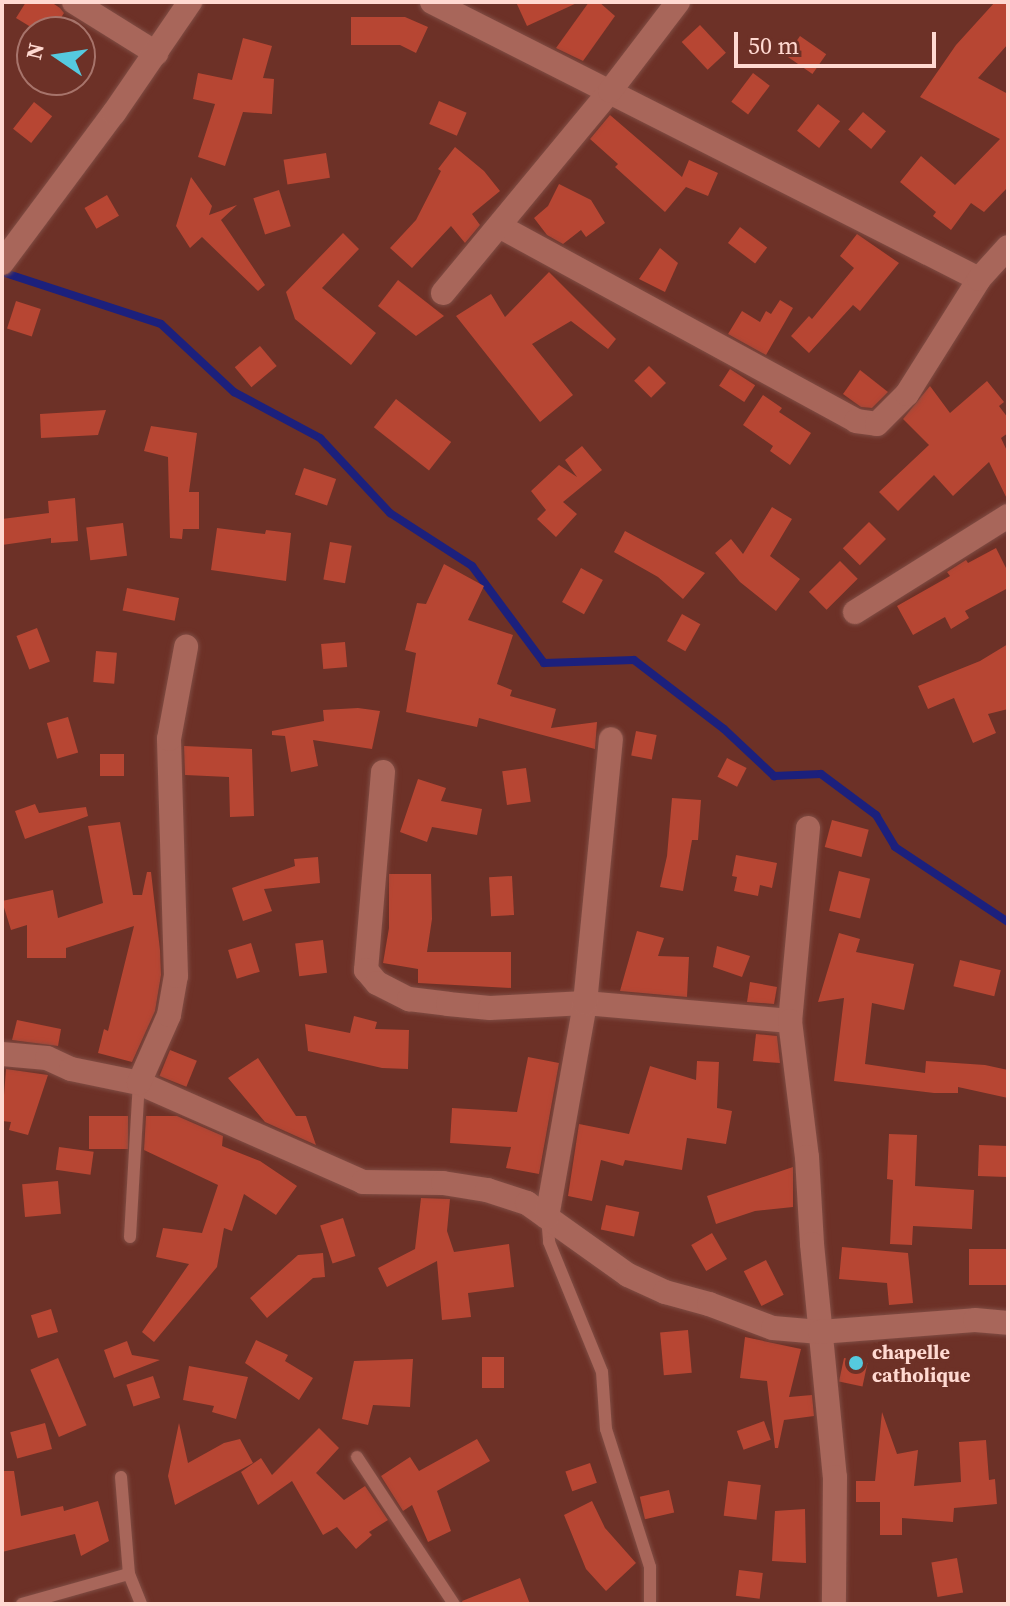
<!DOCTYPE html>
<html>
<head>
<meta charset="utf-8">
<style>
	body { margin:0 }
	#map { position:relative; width:1010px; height:1606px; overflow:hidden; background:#6d3127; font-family:"Source Serif 4",serif }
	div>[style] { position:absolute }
	.stream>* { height:8px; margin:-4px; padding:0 4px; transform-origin:4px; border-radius:4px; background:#1c207c }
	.building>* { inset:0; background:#b74633; transform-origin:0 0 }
	.roads { filter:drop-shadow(0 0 2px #804d44) drop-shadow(0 0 2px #804d44) }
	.lane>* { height:12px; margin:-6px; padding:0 6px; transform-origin:6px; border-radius:6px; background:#a8665a }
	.street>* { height:24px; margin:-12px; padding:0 12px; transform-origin:12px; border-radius:12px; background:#a8665a }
	.dots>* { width:22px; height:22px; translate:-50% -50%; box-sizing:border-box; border:4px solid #6d3127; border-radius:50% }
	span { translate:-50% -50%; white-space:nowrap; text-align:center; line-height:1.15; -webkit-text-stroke:8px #6d3127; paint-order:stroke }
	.poi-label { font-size:20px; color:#ffd9d1; font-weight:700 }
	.left { translate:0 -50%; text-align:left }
	.frame { position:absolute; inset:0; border:4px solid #ffd9d1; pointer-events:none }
	.north { position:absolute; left:16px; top:16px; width:80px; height:80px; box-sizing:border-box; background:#6d3127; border:2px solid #a7746b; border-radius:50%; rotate:283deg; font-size:22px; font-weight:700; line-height:32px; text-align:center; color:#ffd9d1 }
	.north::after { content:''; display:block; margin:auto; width:28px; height:36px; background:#55cadf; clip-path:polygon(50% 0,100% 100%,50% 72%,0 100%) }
	.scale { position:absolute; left:734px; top:32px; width:202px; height:36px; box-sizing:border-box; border:4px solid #ffd9d1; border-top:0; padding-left:10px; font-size:24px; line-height:28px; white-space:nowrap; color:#ffd9d1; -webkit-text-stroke:6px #6d3127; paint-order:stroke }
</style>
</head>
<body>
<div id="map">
	<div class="stream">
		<div style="left:2px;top:272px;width:167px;rotate:18.1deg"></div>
		<div style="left:161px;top:324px;width:100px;rotate:43deg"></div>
		<div style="left:234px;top:392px;width:98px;rotate:28.1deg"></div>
		<div style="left:320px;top:438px;width:103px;rotate:47deg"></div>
		<div style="left:390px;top:513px;width:98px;rotate:32.9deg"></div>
		<div style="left:472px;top:566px;width:121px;rotate:53.4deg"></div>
		<div style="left:544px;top:663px;width:90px;rotate:-1.9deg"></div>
		<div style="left:634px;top:660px;width:113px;rotate:37.5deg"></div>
		<div style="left:724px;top:729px;width:69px;rotate:43.2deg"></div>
		<div style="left:774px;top:776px;width:47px;rotate:-2.4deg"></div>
		<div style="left:821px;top:774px;width:69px;rotate:36.7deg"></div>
		<div style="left:876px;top:815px;width:37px;rotate:59deg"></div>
		<div style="left:895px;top:847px;width:136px;rotate:33.6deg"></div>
	</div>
	<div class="building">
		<div style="clip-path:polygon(26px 2px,51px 2px,60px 8px,64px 13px,52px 32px,39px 32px,16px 18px)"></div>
		<div style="clip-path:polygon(516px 2px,579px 2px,527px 26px)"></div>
		<div style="clip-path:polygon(589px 2px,599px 2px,615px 16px,583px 61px,556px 48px)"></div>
		<div style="clip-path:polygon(995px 2px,1008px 2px,1008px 44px,978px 78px,1008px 94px,1008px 187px,984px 212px,971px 203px,951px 230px,933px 216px,936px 212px,900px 182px,921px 156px,955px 185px,1000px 139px,920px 97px,956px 45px)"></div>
		<div style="clip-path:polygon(351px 17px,405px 17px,428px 27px,416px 53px,400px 45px,351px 45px)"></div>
		<div style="left:700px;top:25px;width:38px;height:25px;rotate:47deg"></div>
		<div style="left:800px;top:36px;width:32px;height:24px;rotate:35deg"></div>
		<div style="clip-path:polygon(243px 38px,272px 46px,263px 78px,274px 79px,272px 114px,243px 112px,225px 166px,198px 157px,215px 104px,193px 99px,198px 73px,232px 80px)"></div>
		<div style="left:753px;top:73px;width:21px;height:36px;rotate:37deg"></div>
		<div style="left:439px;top:101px;width:30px;height:25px;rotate:23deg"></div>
		<div style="left:34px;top:102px;width:23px;height:34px;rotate:38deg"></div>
		<div style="left:818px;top:104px;width:28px;height:34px;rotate:38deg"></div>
		<div style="left:863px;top:112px;width:30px;height:23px;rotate:40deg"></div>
		<div style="clip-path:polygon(610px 115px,682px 177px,689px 160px,718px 173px,708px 196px,686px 187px,665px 212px,615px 167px,618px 164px,590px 139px)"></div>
		<div style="clip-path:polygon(455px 147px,484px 171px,500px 191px,472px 214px,480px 225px,465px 243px,451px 226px,412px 268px,390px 248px,416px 220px,441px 171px,438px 169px)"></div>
		<div style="left:326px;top:153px;width:25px;height:43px;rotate:81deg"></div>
		<div style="clip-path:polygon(191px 177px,212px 206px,209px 215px,237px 205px,221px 220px,265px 285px,258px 291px,202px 237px,190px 248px,176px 226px)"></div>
		<div style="clip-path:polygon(559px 184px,591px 200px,605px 223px,586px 237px,581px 230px,563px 244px,547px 235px,534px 218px,548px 206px)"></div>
		<div style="left:279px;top:190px;width:38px;height:27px;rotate:72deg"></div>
		<div style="left:107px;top:195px;width:24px;height:26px;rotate:60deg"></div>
		<div style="left:740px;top:227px;width:34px;height:20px;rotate:37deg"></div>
		<div style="clip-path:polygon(343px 233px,359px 249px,322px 288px,376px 333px,351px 365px,295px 319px,286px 292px)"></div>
		<div style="clip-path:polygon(857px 234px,899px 263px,860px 311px,853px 305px,809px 353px,791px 336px,809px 316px,812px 319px,854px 268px,840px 256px)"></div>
		<div style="clip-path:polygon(660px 248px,678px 263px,665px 292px,639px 279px)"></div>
		<div style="clip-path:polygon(549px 272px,616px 339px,608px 349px,571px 321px,532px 344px,573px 395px,540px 422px,456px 316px,491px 294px,505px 317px)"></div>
		<div style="clip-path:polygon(398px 280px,444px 316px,416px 336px,378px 306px)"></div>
		<div style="clip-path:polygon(780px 300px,793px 308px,766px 355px,728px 334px,742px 311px,760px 322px,766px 311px,771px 314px)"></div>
		<div style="left:16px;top:301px;width:26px;height:29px;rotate:18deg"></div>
		<div style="left:260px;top:346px;width:26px;height:33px;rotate:50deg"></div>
		<div style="left:649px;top:366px;width:24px;height:21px;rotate:45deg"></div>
		<div style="left:730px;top:369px;width:30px;height:20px;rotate:33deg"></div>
		<div style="clip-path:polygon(860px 370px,888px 392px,872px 408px,861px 407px,843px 394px)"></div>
		<div style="clip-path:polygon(987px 381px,1004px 402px,999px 406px,1008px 418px,1008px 433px,1001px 438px,1008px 453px,1008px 501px,989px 462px,953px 496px,934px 475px,898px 511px,879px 492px,929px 445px,903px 419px,930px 386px,950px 413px)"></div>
		<div style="clip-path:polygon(763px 395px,782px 408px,779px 412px,811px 433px,790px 465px,770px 451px,773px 446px,743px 425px)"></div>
		<div style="left:396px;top:399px;width:70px;height:36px;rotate:38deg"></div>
		<div style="clip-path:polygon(106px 410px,98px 435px,41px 438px,40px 414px)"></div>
		<div style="clip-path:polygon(151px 426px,197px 433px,189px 492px,199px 492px,199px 529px,183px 529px,182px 539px,170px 538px,168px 457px,144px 451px)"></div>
		<div style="clip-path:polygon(582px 446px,602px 470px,563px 502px,577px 514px,556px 537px,537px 519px,546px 510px,531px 491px,559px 465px,577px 477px,565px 460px)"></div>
		<div style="left:304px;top:468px;width:34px;height:28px;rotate:19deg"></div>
		<div style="clip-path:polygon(75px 498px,78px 541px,51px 543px,51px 538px,2px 545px,2px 519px,49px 513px,48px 501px)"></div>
		<div style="clip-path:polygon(772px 507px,792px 519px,770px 556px,800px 579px,776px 611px,740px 582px,715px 553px,731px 539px,743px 554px)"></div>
		<div style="left:869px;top:522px;width:24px;height:37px;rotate:45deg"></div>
		<div style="left:123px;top:523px;width:33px;height:37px;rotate:83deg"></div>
		<div style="clip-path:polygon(217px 528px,265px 534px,266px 530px,291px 533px,286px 581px,211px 570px)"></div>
		<div style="clip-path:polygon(625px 531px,651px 545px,705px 573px,683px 599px,658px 577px,614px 552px)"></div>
		<div style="left:330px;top:542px;width:22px;height:38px;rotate:10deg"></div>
		<div style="clip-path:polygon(996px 548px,1008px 572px,1008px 588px,965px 611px,969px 618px,951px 629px,945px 617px,913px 635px,897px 606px,950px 576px,947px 572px,966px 560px,968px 563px)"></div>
		<div style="left:840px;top:561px;width:25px;height:44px;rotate:45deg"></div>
		<div style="clip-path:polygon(444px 564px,484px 586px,468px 620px,513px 635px,497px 684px,512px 690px,510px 696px,556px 709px,551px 728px,597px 722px,595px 749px,479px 718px,477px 727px,406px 712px,416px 653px,405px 650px,417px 603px,426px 604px)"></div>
		<div style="left:581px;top:568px;width:25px;height:39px;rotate:29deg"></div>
		<div style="left:127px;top:588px;width:53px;height:23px;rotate:11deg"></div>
		<div style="left:682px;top:614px;width:21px;height:31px;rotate:29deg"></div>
		<div style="left:37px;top:628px;width:36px;height:22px;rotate:69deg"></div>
		<div style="left:345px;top:642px;width:25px;height:24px;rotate:85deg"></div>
		<div style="clip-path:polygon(1008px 644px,1008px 709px,988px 714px,996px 733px,973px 743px,954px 698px,928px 709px,918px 686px,980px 661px)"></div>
		<div style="left:96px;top:651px;width:21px;height:31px;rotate:5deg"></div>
		<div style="clip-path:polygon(358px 708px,380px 711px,372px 749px,313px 740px,318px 766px,291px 772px,285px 736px,272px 735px,272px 731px,324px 721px,323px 710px)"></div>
		<div style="left:68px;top:717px;width:37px;height:22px;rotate:74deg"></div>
		<div style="left:636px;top:731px;width:21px;height:25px;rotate:11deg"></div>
		<div style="clip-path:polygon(184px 746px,252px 749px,254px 816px,230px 817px,229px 777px,185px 775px)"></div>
		<div style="left:100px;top:754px;width:24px;height:22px"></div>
		<div style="left:727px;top:758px;width:22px;height:21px;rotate:27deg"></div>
		<div style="left:526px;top:768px;width:34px;height:24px;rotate:82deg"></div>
		<div style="clip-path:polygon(418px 779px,446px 788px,441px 801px,482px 809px,477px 835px,432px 827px,427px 842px,400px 832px)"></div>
		<div style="clip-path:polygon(672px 798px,701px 800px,698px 840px,692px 840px,683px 891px,660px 887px,667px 856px)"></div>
		<div style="clip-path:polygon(35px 804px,39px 813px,86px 807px,88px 816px,25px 839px,15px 811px)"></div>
		<div style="left:832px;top:820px;width:38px;height:28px;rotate:15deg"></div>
		<div style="clip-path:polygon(120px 822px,133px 895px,142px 895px,147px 872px,151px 872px,160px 950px,161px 975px,155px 1011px,132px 1062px,98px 1053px,104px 1029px,108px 1031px,134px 926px,66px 948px,66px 958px,27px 958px,27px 925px,11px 930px,2px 901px,53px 890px,58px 918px,103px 903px,88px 826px)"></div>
		<div style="clip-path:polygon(736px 855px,777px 863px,772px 888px,760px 885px,758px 896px,734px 891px,737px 877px,732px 876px)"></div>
		<div style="clip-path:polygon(318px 857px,320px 883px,264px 889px,272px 911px,243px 921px,232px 888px,295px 866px,294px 859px)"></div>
		<div style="left:839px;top:871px;width:32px;height:41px;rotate:14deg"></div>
		<div style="clip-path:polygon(389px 874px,431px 874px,432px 919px,427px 952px,511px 952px,511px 988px,418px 983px,418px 969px,383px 963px,389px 928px)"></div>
		<div style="left:512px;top:876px;width:39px;height:23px;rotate:87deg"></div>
		<div style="clip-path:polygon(637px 931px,664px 938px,658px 956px,689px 957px,687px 997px,620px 991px)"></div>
		<div style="clip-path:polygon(839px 933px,860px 939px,856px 952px,914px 964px,904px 1010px,872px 1003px,865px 1064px,925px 1073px,926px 1061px,985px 1065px,1008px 1070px,1008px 1098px,958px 1087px,958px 1093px,934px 1093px,834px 1081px,844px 998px,818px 1002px)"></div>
		<div style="left:323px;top:940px;width:33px;height:28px;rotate:83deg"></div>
		<div style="left:251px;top:943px;width:30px;height:24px;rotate:73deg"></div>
		<div style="clip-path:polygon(717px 946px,750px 956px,742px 977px,713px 967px)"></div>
		<div style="left:960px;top:960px;width:42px;height:27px;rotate:14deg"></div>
		<div style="clip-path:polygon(750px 982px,777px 987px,774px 1004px,747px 1002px)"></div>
		<div style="clip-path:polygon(354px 1016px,377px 1022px,375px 1029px,409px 1030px,408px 1069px,382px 1068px,308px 1051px,305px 1024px,350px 1033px)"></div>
		<div style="clip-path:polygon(17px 1020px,61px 1029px,58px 1046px,12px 1040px)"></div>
		<div style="clip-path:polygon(756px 1034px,777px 1036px,780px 1063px,753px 1061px)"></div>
		<div style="left:170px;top:1050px;width:29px;height:28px;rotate:22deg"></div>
		<div style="clip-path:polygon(528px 1057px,559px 1063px,539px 1174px,506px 1168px,511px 1147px,450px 1143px,452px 1108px,517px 1112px)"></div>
		<div style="clip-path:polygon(258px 1058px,296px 1116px,306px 1116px,316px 1145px,265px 1122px,228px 1078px)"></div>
		<div style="clip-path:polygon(697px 1061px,719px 1062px,717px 1108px,732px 1111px,726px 1144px,687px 1138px,682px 1170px,625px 1160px,623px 1166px,601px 1160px,592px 1201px,568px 1196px,579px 1124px,629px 1134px,650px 1066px,696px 1080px)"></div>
		<div style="clip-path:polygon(6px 1069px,48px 1075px,28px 1135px,9px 1130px,11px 1122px,2px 1121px)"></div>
		<div style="left:89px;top:1116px;width:39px;height:33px"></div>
		<div style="clip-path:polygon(146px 1116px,177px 1116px,223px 1136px,222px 1146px,260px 1161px,297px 1186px,276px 1215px,244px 1194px,232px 1231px,224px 1228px,217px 1267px,154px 1342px,142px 1332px,189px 1264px,156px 1257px,163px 1228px,202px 1233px,218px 1185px,144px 1150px)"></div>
		<div style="clip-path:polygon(889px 1134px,917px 1135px,915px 1186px,974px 1190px,972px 1229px,913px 1226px,912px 1245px,890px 1244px,893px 1180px,887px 1179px)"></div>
		<div style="left:979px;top:1145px;width:29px;height:31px;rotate:2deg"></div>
		<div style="left:59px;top:1147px;width:35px;height:23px;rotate:8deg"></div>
		<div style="clip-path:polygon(793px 1167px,793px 1207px,755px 1211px,716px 1224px,707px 1196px)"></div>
		<div style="left:58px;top:1181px;width:33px;height:36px;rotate:85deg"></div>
		<div style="clip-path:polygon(421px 1198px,450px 1199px,447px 1231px,454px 1252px,509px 1244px,514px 1287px,468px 1293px,471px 1317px,442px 1320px,437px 1261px,387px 1287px,378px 1268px,415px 1249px)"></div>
		<div style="left:606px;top:1205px;width:34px;height:25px;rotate:12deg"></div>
		<div style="left:343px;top:1218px;width:40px;height:24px;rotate:72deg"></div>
		<div style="left:712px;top:1233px;width:30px;height:24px;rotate:60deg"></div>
		<div style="clip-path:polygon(842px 1247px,908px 1253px,913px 1303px,889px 1305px,887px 1283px,839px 1279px)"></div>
		<div style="left:1008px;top:1249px;width:36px;height:39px;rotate:90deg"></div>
		<div style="clip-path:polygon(323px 1253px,325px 1277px,313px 1278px,267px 1318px,250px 1298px,298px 1255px)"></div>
		<div style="left:766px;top:1260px;width:39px;height:25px;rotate:63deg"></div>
		<div style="left:51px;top:1309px;width:24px;height:21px;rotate:73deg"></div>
		<div style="left:688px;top:1330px;width:43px;height:28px;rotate:85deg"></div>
		<div style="clip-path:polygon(745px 1337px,801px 1349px,789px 1397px,812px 1395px,814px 1416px,784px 1420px,778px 1448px,775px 1448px,767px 1381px,740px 1378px)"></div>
		<div style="clip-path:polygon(256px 1340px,288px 1355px,285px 1361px,313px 1378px,299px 1400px,245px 1363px)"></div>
		<div style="clip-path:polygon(127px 1341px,132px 1355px,160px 1360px,114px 1378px,104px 1350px)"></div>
		<div style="left:482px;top:1357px;width:22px;height:31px"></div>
		<div style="left:58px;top:1358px;width:73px;height:30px;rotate:67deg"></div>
		<div style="left:844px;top:1358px;width:24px;height:24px;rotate:12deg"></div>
		<div style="clip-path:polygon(413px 1359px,410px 1407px,373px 1405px,368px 1425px,342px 1419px,354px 1361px)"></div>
		<div style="clip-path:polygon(189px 1366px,248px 1377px,236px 1419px,212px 1412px,214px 1406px,183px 1400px)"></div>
		<div style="left:153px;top:1376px;width:23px;height:28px;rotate:72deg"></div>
		<div style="clip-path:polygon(882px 1412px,897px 1454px,918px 1450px,914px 1486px,961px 1482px,959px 1442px,986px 1440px,989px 1480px,995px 1479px,997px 1504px,954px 1508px,953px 1522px,902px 1518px,902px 1535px,880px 1535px,880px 1502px,856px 1502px,856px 1481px,875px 1481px)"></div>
		<div style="left:764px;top:1421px;width:20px;height:29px;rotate:70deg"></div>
		<div style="left:45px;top:1423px;width:27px;height:36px;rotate:75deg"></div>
		<div style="clip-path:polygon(179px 1423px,188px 1463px,224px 1443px,240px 1439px,253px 1463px,175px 1505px,168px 1476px)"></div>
		<div style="clip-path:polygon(319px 1428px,339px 1448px,316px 1473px,344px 1500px,365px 1486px,388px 1520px,369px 1532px,372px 1535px,356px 1549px,337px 1527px,323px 1535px,292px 1481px,258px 1505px,241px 1472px,261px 1458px,272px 1475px)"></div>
		<div style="clip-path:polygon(477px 1439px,490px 1461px,437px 1491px,451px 1531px,428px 1542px,412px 1505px,403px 1511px,381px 1476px,410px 1457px,419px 1471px)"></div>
		<div style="left:590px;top:1463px;width:21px;height:26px;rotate:71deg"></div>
		<div style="clip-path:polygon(2px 1471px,14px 1471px,21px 1516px,63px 1506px,64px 1511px,98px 1501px,109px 1541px,81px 1556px,75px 1534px,2px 1552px)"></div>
		<div style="left:728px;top:1481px;width:33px;height:35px;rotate:7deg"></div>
		<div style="left:669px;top:1490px;width:23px;height:30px;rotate:77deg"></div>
		<div style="clip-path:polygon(592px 1501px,605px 1528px,636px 1563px,606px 1591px,586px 1569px,564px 1515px)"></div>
		<div style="clip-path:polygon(805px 1509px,806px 1563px,772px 1561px,775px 1511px)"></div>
		<div style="left:957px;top:1558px;width:35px;height:26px;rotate:80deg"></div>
		<div style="left:739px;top:1570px;width:24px;height:26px;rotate:7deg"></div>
		<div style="clip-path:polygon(520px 1578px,530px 1604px,463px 1604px,462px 1601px)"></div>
	</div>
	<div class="roads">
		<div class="lane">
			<div style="left:547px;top:1217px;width:25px;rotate:85deg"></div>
			<div style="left:549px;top:1242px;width:140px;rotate:67.8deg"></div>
			<div style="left:602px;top:1372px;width:57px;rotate:86deg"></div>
			<div style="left:606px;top:1429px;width:145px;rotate:72.3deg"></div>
			<div style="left:650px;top:1567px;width:37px;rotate:90deg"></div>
			<div style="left:130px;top:1237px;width:154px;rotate:-86.7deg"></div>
			<div style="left:357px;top:1457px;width:176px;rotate:56.6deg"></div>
			<div style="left:121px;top:1477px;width:97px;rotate:85.3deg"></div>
			<div style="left:129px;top:1574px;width:32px;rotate:68deg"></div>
			<div style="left:22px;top:1604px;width:111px;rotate:-15.7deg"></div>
		</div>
		<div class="street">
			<div style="left:74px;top:2px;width:97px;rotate:31.9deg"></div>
			<div style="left:432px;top:2px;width:613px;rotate:26.86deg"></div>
			<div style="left:499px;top:226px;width:407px;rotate:28.6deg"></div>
			<div style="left:856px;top:421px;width:21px;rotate:8deg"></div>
			<div style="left:877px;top:424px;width:42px;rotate:-45deg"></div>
			<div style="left:907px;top:394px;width:136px;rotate:-57.9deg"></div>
			<div style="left:979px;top:279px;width:43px;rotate:-47.8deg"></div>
			<div style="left:2px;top:263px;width:187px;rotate:-53.3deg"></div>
			<div style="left:114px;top:113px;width:135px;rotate:-55.6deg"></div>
			<div style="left:443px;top:293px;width:262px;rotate:-50.4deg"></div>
			<div style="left:610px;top:91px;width:112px;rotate:-52.6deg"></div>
			<div style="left:855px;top:612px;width:181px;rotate:-32.1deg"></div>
			<div style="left:383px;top:772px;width:199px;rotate:94.9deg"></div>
			<div style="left:366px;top:970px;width:17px;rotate:50deg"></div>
			<div style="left:377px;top:983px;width:36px;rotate:27deg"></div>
			<div style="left:409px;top:999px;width:39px;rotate:7deg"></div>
			<div style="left:448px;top:1004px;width:42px;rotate:5.4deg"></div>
			<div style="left:490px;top:1008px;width:95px;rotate:-3deg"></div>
			<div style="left:585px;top:1003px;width:206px;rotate:5deg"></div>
			<div style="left:808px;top:828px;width:194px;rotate:95.3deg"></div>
			<div style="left:790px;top:1021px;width:137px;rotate:82.9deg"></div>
			<div style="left:807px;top:1157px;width:87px;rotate:86.7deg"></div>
			<div style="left:812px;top:1244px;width:234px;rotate:84.4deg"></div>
			<div style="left:835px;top:1477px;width:127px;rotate:90.5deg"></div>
			<div style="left:2px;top:1054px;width:45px;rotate:5.1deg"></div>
			<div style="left:47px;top:1058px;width:26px;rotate:25deg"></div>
			<div style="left:71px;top:1069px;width:69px;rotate:11.6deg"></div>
			<div style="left:139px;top:1083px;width:245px;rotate:23.8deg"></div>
			<div style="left:363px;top:1182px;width:80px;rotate:0.7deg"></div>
			<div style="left:443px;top:1183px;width:45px;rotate:9deg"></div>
			<div style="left:487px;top:1190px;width:42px;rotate:18deg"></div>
			<div style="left:527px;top:1203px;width:124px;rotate:35.5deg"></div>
			<div style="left:628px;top:1275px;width:41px;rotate:24.7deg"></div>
			<div style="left:665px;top:1292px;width:46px;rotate:15.3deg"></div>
			<div style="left:709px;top:1304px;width:68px;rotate:20.6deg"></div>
			<div style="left:773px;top:1328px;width:47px;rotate:4.9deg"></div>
			<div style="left:820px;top:1332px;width:155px;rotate:-4.4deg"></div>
			<div style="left:975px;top:1320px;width:33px;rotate:5deg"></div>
			<div style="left:139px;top:1083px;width:74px;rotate:-66.2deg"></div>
			<div style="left:169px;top:1015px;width:40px;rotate:-80deg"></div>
			<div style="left:176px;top:976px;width:237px;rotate:-91.7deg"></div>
			<div style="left:169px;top:739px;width:94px;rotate:-79.5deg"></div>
			<div style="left:547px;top:1217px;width:217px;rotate:-79.9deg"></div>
			<div style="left:585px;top:1003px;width:265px;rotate:-84.4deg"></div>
		</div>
	</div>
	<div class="dots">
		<div style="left:856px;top:1363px;background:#55cadf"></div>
	</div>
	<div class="poi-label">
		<span class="left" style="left:872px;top:1364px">chapelle<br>catholique</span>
	</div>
	<div class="frame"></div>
	<div class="north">N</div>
	<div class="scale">50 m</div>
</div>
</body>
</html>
